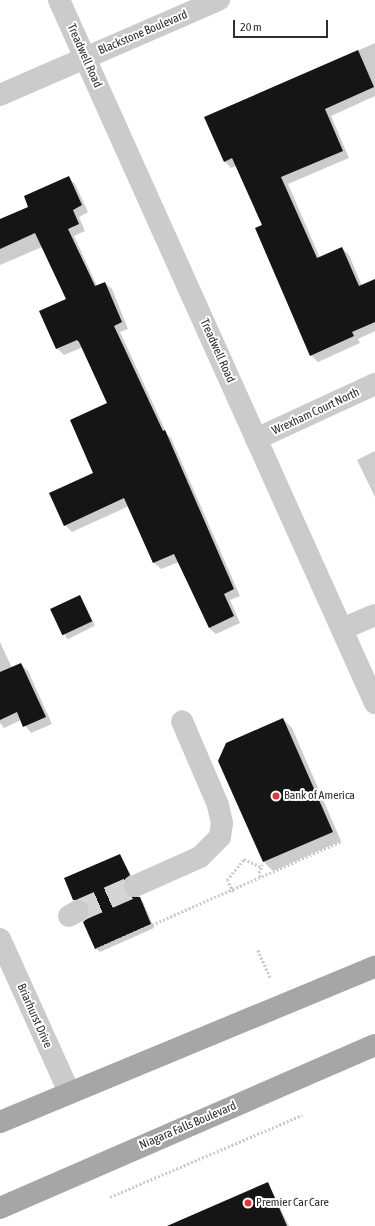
<!DOCTYPE html>
<html>
<head>
<meta charset="utf-8">
<style>
	body { margin:0 }
	#map { position:relative; width:375px; height:1226px; overflow:hidden; background:#fff; font-family:"Asap Condensed",sans-serif }
	div>[style] { position:absolute }
	.shadow>* { inset:0; background:#0003; transform-origin:0 0 }
	.building>* { inset:0; background:#151515; transform-origin:0 0 }
	.minor-tunnel>* { height:22px; margin-top:-11px; transform-origin:0; background:repeating-linear-gradient(90deg,#d5d5d5 0 22px,transparent 0 33px) }
	.path>* { height:2.5px; margin-top:-1.25px; transform-origin:0; background:repeating-linear-gradient(90deg,#cbcbcb 0 2px,transparent 0 4px) }
	.minor>* { height:22px; margin:-11px; padding:0 11px; transform-origin:11px; border-radius:11px; background:#cbcbcb }
	.major>* { height:22px; margin:-11px; padding:0 11px; transform-origin:11px; border-radius:11px; background:#a6a6a6 }
	.dots>* { width:11px; height:11px; translate:-50% -50%; box-sizing:border-box; border:2px solid #fff; border-radius:50% }
	span { translate:-50% -50%; white-space:nowrap; text-align:center; line-height:1.15; -webkit-text-stroke:4px #fff; paint-order:stroke }
	.street-label { font-size:12px; color:#2e2e2e }
	.poi-label { font-size:12px; color:#2e2e2e }
	.left { translate:0 -50%; text-align:left }
	.scale { position:absolute; left:233px; top:20px; width:95px; height:18px; box-sizing:border-box; border:2px solid #2e2e2e; border-top:0; padding-left:5px; font-size:12px; line-height:14px; white-space:nowrap; color:#2e2e2e; -webkit-text-stroke:3px #fff; paint-order:stroke }
</style>
</head>
<body>
<div id="map">
	<div class="shadow">
		<div style="clip-path:polygon(375px 43px,375px 96px,331px 116px,349px 158px,288px 184px,320px 258px,342px 248px,349px 255px,362px 286px,375px 280px,375px 331px,358px 339px,360px 343px,318px 362px,311px 355px,263px 225px,237px 166px,231px 168px,224px 161px,205px 118px)"></div>
		<div style="clip-path:polygon(68px 177px,75px 184px,88px 212px,79px 217px,85px 231px,74px 236px,97px 286px,105px 283px,112px 289px,128px 329px,120px 332px,167px 434px,171px 438px,240px 596px,230px 600px,240px 623px,216px 634px,209px 628px,179px 562px,161px 569px,154px 563px,129px 506px,72px 532px,65px 525px,95px 474px,108px 403px,83px 347px,64px 355px,57px 348px,67px 300px,42px 247px,0 265px,0 220px,30px 207px)"></div>
		<div style="clip-path:polygon(375px 451px,375px 497px,357px 460px)"></div>
		<div style="left:80px;top:596px;width:33px;height:31px;rotate:63deg"></div>
		<div style="clip-path:polygon(0 642px,12px 668px,21px 664px,28px 671px,52px 724px,31px 733px,21px 720px,4px 728px,0 723px)"></div>
		<div style="clip-path:polygon(283px 719px,292px 728px,341px 841px,273px 871px,264px 862px,219px 761px)"></div>
		<div style="clip-path:polygon(120px 855px,133px 879px,128px 883px,127px 895px,139px 898px,143px 902px,154px 928px,100px 952px,96px 948px,90px 905px,78px 903px,74px 899px)"></div>
		<div style="clip-path:polygon(268px 1183px,289px 1226px,172px 1226px)"></div>
	</div>
	<div class="building">
		<div style="clip-path:polygon(358px 50px,374px 87px,325px 109px,343px 151px,281px 177px,317px 258px,342px 247px,359px 286px,375px 279px,375px 322px,352px 332px,354px 336px,310px 356px,255px 228px,262px 225px,232px 158px,224px 162px,204px 117px)"></div>
		<div style="clip-path:polygon(69px 176px,82px 205px,73px 210px,79px 224px,68px 229px,95px 286px,105px 282px,122px 322px,114px 326px,163px 431px,165px 430px,234px 589px,224px 594px,234px 616px,209px 628px,174px 554px,153px 563px,124px 498px,64px 526px,49px 493px,93px 473px,70px 420px,107px 403px,79px 342px,77px 340px,56px 349px,39px 311px,66px 299px,35px 233px,0 249px,0 219px,28px 207px,24px 196px)"></div>
		<div style="left:80px;top:595px;width:29px;height:33px;rotate:65deg"></div>
		<div style="clip-path:polygon(21px 663px,46px 717px,23px 727px,17px 712px,0 720px,0 672px)"></div>
		<div style="clip-path:polygon(283px 718px,333px 832px,263px 862px,218px 761px,226px 743px)"></div>
		<div style="clip-path:polygon(120px 854px,130px 875px,125px 879px,123px 891px,128px 896px,140px 897px,151px 924px,95px 949px,83px 922px,89px 917px,89px 905px,84px 900px,73px 900px,64px 878px)"></div>
		<div style="clip-path:polygon(268px 1182px,287px 1226px,167px 1226px)"></div>
	</div>
	<div class="minor-tunnel">
		<div style="left:78px;top:911px;width:62px;rotate:-23.7deg"></div>
	</div>
	<div class="path">
		<div style="left:260px;top:877px;width:4px;rotate:-104deg"></div>
		<div style="left:259px;top:873px;width:9px;rotate:-69deg"></div>
		<div style="left:233px;top:892px;width:13px;rotate:-117deg"></div>
		<div style="left:227px;top:880px;width:27px;rotate:-51deg"></div>
		<div style="left:244px;top:859px;width:19px;rotate:25deg"></div>
		<div style="left:97px;top:949px;width:268px;rotate:-23.8deg"></div>
		<div style="left:258px;top:950px;width:30px;rotate:66deg"></div>
		<div style="left:110px;top:1197px;width:209px;rotate:-23.1deg"></div>
	</div>
	<div class="minor">
		<div style="left:59px;top:0;width:771px;rotate:65.8deg"></div>
		<div style="left:0;top:95px;width:239px;rotate:-23.5deg"></div>
		<div style="left:256px;top:439px;width:131px;rotate:-24.8deg"></div>
		<div style="left:342px;top:629px;width:36px;rotate:-23deg"></div>
		<div style="left:135px;top:886px;width:71px;rotate:-24deg"></div>
		<div style="left:200px;top:857px;width:28px;rotate:-45deg"></div>
		<div style="left:220px;top:837px;width:14px;rotate:-82deg"></div>
		<div style="left:222px;top:823px;width:18px;rotate:-103deg"></div>
		<div style="left:218px;top:805px;width:91px;rotate:-113.2deg"></div>
		<div style="left:69px;top:916px;width:10px;rotate:-29deg"></div>
		<div style="left:0;top:939px;width:168px;rotate:65.7deg"></div>
	</div>
	<div class="major">
		<div style="left:0;top:1122px;width:406px;rotate:-22.5deg"></div>
		<div style="left:0;top:1208px;width:409px;rotate:-23.5deg"></div>
	</div>
	<div class="dots">
		<div style="left:276px;top:796px;background:#df373a"></div>
		<div style="left:248px;top:1203px;background:#df373a"></div>
	</div>
	<div class="street-label">
		<span style="left:143px;top:33px;rotate:-23deg">Blackstone Boulevard</span>
		<span style="left:84px;top:56px;rotate:66deg">Treadwell Road</span>
		<span style="left:217px;top:351px;rotate:66deg">Treadwell Road</span>
		<span style="left:316px;top:412px;rotate:-25deg">Wrexham Court North</span>
		<span style="left:34px;top:1016px;rotate:66deg">Briarhurst Drive</span>
		<span style="left:188px;top:1126px;rotate:-23deg">Niagara Falls Boulevard</span>
	</div>
	<div class="poi-label">
		<span class="left" style="left:284px;top:796px">Bank of America</span>
		<span class="left" style="left:256px;top:1203px">Premier Car Care</span>
	</div>
	<div class="scale">20 m</div>
</div>
</body>
</html>
